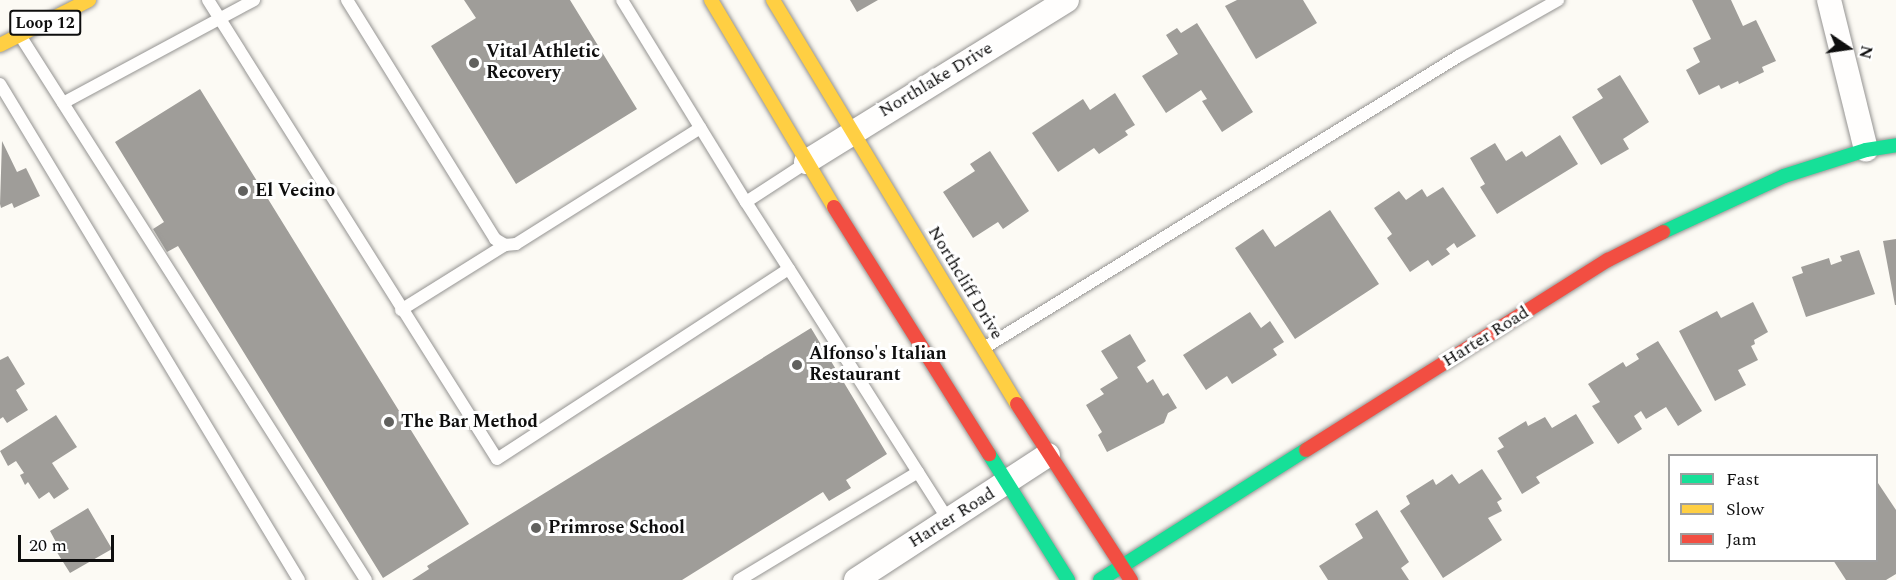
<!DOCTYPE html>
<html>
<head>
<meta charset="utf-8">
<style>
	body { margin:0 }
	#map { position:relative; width:1896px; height:580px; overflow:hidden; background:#fcfaf4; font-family:Spectral,serif }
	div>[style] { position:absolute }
	.building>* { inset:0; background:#9f9d99 }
	.roads { filter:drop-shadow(0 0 2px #959492) drop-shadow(0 0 2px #959492) }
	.lane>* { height:12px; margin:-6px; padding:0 6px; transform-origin:6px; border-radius:6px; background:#fffefd }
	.street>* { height:24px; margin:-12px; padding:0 12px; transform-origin:12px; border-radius:12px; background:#fffefd }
	.fast>* { height:14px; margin:-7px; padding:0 7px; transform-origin:7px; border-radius:7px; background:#16e098 }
	.slow>* { height:14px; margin:-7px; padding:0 7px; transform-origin:7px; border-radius:7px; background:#ffcf43 }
	.jam>* { height:14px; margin:-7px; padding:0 7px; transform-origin:7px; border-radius:7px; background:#f24e42 }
	.dots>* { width:16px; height:16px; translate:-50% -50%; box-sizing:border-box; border:3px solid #fff; border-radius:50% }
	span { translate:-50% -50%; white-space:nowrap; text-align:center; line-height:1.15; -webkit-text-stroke:6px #fff; paint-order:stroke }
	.shield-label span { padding:2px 4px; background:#fff; border:2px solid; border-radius:4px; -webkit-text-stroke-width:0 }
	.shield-label { font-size:16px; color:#0e0e0e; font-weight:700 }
	.poi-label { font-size:18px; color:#0e0e0e; font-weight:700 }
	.left { translate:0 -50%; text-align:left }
	.street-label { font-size:18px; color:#0e0e0e }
	.legend { position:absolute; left:1668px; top:454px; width:210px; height:108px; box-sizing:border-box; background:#fff; border:2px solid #9f9f9f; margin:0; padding:8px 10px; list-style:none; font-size:18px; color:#0e0e0e }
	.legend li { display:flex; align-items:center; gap:12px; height:30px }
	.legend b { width:30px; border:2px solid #9f9f9f }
	.north { position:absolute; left:1818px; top:18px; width:60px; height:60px; -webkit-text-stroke:4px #fff; paint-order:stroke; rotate:103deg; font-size:16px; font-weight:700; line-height:24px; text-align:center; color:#0e0e0e }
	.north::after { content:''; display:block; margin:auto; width:21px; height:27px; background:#0e0e0e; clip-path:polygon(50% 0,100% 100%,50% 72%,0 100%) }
	.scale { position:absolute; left:18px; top:535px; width:96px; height:27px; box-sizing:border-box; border:3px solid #0e0e0e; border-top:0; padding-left:8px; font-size:18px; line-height:21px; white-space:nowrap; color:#0e0e0e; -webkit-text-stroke:4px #fff; paint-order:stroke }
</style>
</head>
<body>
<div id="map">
	<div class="building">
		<div style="clip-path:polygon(464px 0,570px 0,637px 109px,516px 184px,431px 46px,476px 18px)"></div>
		<div style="clip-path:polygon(850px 0,878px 0,857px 12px)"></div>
		<div style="clip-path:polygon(1237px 0,1303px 0,1317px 23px,1256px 59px,1225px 6px)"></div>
		<div style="clip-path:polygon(1692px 0,1731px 0,1743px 26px,1756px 20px,1776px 61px,1762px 67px,1764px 72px,1739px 84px,1738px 81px,1721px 89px,1719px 85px,1699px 95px,1686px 70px,1700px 62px,1693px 48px,1711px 39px)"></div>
		<div style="clip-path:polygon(1197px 23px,1253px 112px,1222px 132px,1202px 101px,1207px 99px,1201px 90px,1166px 113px,1142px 76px,1178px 54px,1166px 35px,1177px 28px,1181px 33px)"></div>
		<div style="clip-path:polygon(1620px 75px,1649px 122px,1623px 139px,1629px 149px,1601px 165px,1572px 117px,1603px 98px,1597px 89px)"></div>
		<div style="clip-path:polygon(200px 89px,469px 524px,383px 578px,178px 246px,167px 252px,153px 229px,164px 222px,115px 142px)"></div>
		<div style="clip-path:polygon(1115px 93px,1135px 125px,1125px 131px,1128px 135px,1099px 154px,1094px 148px,1058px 172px,1032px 133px,1083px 99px,1090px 110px)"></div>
		<div style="clip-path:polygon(1560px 135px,1578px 164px,1497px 214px,1480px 187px,1485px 184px,1470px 158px,1495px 143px,1506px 161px,1522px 151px,1526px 157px)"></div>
		<div style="clip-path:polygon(2px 141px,17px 172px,26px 168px,40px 196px,14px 208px,12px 203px,1px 208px,0 204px)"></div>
		<div style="clip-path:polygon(990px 151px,1029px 211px,1003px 229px,998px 222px,973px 238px,943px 192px,975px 171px,970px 164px)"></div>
		<div style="clip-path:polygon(1443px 187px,1476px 236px,1457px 248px,1454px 243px,1446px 249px,1450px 254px,1432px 266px,1428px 260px,1410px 272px,1387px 238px,1392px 234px,1374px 208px,1399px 191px,1406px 200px,1422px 189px,1427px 197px)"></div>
		<div style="clip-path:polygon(1330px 210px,1379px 284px,1295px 339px,1235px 248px,1263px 229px,1275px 247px)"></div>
		<div style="clip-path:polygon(1896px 239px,1896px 305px,1895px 305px,1883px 241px)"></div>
		<div style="clip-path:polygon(1859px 250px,1875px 294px,1806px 317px,1792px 277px,1803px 273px,1801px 267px,1829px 258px,1831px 265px,1842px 261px,1840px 256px)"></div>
		<div style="clip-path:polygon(1753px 302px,1768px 332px,1754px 340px,1755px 344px,1751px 346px,1758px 360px,1738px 370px,1746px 385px,1715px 401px,1679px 331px,1717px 311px,1721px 318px)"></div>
		<div style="clip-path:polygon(1250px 312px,1261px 328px,1270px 321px,1284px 342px,1273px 349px,1277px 355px,1232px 384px,1227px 376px,1206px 390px,1183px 355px)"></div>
		<div style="clip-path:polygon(811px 328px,887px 454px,846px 480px,851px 488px,829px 501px,823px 492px,682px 580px,412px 580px,429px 569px,427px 566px)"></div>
		<div style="clip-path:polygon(1130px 334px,1146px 361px,1137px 367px,1147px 383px,1153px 379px,1163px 396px,1168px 393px,1177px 408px,1168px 413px,1164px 423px,1107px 452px,1098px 435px,1102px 432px,1086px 405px,1104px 394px,1100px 389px,1118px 378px,1101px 351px)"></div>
		<div style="clip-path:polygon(1658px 341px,1702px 411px,1678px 426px,1666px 407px,1646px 419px,1641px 411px,1634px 416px,1642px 429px,1618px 444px,1592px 406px,1600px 402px,1588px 384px,1623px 362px,1626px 367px,1639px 359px,1636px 354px)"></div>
		<div style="clip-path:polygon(8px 356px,25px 384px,16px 390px,28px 410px,7px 423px,3px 417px,0 419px,0 360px)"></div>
		<div style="clip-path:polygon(1576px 414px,1594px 443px,1536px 477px,1540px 483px,1522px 494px,1497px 451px,1504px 447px,1498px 438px,1526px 421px,1528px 426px,1545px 417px,1552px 428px)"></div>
		<div style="clip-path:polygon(56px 415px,77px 447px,52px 463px,69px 489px,54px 499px,49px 492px,39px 499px,28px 482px,25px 485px,20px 475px,24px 473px,16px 461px,8px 466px,0 451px)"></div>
		<div style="clip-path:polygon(1482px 469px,1502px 499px,1497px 502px,1502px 511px,1488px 518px,1502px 540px,1443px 578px,1400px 511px,1410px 504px,1406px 496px,1433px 479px,1436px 485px,1452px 474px,1459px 484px)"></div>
		<div style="clip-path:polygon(1876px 480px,1896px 510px,1896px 574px,1886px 580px,1846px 580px,1833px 560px,1876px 560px)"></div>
		<div style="clip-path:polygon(88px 508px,112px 549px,70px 573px,53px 546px,57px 544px,50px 531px)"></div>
		<div style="clip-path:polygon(1377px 510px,1409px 562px,1401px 568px,1409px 580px,1328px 580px,1319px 566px,1363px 538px,1355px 524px)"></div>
	</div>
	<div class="roads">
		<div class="lane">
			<div style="left:208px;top:0;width:542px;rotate:57.8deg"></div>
			<div style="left:497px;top:459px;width:348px;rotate:-33.1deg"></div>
			<div style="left:789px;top:269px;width:80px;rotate:-122.7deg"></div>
			<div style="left:746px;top:202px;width:72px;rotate:-33deg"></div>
			<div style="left:347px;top:0;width:281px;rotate:58.2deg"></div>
			<div style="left:495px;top:239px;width:12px;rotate:31deg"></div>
			<div style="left:505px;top:245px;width:11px;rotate:-5deg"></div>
			<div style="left:516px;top:244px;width:218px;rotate:-32.2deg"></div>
			<div style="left:622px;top:0;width:237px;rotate:58.5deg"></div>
			<div style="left:21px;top:37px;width:643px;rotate:57.57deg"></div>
			<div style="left:0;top:84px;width:579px;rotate:58.92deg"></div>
			<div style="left:63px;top:103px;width:217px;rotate:-28.3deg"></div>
			<div style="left:789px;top:269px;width:297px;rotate:57.6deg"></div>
			<div style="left:401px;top:310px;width:123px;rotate:-32deg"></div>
			<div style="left:984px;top:348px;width:558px;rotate:-31.58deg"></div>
			<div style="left:1459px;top:56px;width:114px;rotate:-29.5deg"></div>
			<div style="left:739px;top:580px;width:209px;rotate:-31.1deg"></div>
		</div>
		<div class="street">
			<div style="left:1829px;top:0;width:154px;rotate:76.1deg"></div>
			<div style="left:806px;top:162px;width:307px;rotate:-31.8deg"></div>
			<div style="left:856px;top:580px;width:229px;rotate:-33.1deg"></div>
		</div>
		<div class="fast">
			<div style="left:1663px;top:232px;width:133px;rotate:-24.8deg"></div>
			<div style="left:1784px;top:176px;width:86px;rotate:-17.6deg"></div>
			<div style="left:1866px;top:150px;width:30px;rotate:-9deg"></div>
			<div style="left:989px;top:454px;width:149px;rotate:57.9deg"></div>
			<div style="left:1100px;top:580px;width:244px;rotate:-32.3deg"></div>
		</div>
		<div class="slow">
			<div style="left:711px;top:0;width:241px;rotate:59.3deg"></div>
			<div style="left:773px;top:0;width:472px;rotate:58.9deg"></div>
			<div style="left:0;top:45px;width:100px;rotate:-26.8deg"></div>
		</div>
		<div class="jam">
			<div style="left:834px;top:207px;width:292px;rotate:57.9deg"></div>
			<div style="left:1017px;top:404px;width:210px;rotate:57.1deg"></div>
			<div style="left:1306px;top:450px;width:357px;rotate:-32.2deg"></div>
			<div style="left:1608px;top:260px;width:62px;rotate:-27deg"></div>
		</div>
	</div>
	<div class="dots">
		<div style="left:474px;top:63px;background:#61615e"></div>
		<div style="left:243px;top:191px;background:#61615e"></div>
		<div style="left:797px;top:365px;background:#61615e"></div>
		<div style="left:389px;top:422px;background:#61615e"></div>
		<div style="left:536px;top:528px;background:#61615e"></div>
	</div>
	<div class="shield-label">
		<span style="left:45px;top:23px">Loop 12</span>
	</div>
	<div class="poi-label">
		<span class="left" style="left:486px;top:63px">Vital Athletic<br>Recovery</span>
		<span class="left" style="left:255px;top:191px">El Vecino</span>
		<span class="left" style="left:809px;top:365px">Alfonso's Italian<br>Restaurant</span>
		<span class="left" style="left:401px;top:422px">The Bar Method</span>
		<span class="left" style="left:548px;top:528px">Primrose School</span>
	</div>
	<div class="street-label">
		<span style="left:936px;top:80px;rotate:-31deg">Northlake Drive</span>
		<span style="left:965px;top:283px;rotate:59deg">Northcliff Drive</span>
		<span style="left:1486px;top:337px;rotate:-32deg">Harter Road</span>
		<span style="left:952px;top:518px;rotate:-32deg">Harter Road</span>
	</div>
	<ul class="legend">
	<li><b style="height:8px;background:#16e098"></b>Fast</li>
	<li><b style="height:8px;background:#ffcf43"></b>Slow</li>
	<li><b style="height:8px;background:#f24e42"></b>Jam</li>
	</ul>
	<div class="north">N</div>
	<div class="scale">20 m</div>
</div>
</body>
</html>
